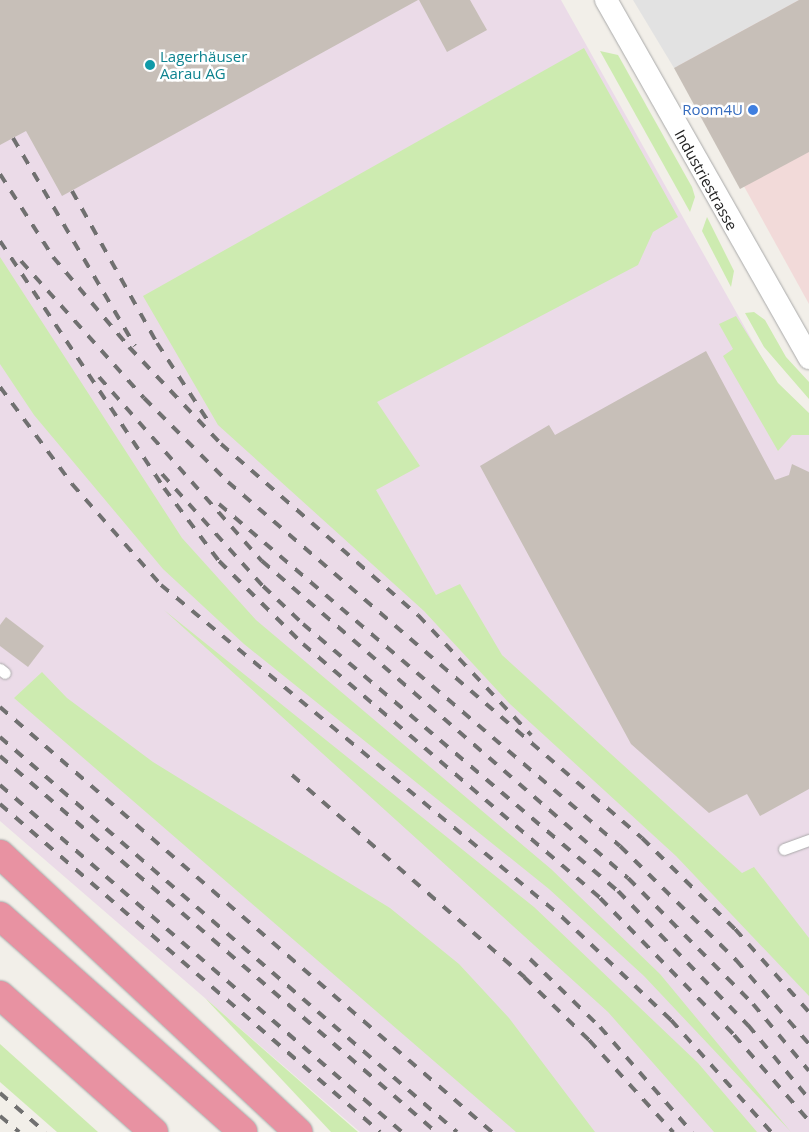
<!DOCTYPE html>
<html>
<head>
<meta charset="utf-8">
<style>
	body { margin:0 }
	#map { position:relative; width:809px; height:1132px; overflow:hidden; background:#f2efe9; font-family:"Open Sans",sans-serif }
	div>[style] { position:absolute }
	.commercial>* { inset:0; background:#f2dad9 }
	.industrial>* { inset:0; background:#ebdbe8 }
	.grass>* { inset:0; background:#cdebb0 }
	.parking>* { inset:0; background:#e2e2e2 }
	.building>* { inset:0; background:#c7bfb8 }
	.roads { filter:drop-shadow(0 0 1px #a9a9a9) drop-shadow(0 0 1px #a9a9a9) }
	.service>* { height:11px; margin:-5.5px; padding:0 5.5px; transform-origin:5.5px; border-radius:5.5px; background:#fff }
	.minor>* { height:22px; margin:-11px; padding:0 11px; transform-origin:11px; border-radius:11px; background:#fff }
	.motorway>* { height:28px; margin:-14px; padding:0 14px; transform-origin:14px; border-radius:14px; background:#e892a2 }
	.rail>* { height:4px; margin-top:-2px; transform-origin:0; background:repeating-linear-gradient(90deg,#707070 0 10px,transparent 0 20px) }
	.dots>* { width:14px; height:14px; translate:-50% -50%; box-sizing:border-box; border:2px solid #fff; border-radius:50% }
	span { translate:-50% -50%; white-space:nowrap; text-align:center; line-height:1.15; -webkit-text-stroke:5px #fff; paint-order:stroke }
	.culture-label { font-size:15px; color:#0d838f }
	.left { translate:0 -50%; text-align:left }
	.shop-label { font-size:15px; color:#366cbe }
	.right { translate:-100% -50%; text-align:right }
	.street-label { font-size:15px; color:#222 }
</style>
</head>
<body>
<div id="map">
	<div class="commercial">
		<div style="clip-path:polygon(641px 0,809px 0,809px 304px)"></div>
	</div>
	<div class="industrial">
		<div style="clip-path:polygon(0 0,561px 0,776px 383px,809px 414px,809px 1132px,360px 1132px,0 821px)"></div>
	</div>
	<div class="grass">
		<div style="clip-path:polygon(584px 48px,678px 217px,653px 232px,638px 265px,377px 402px,420px 466px,376px 490px,436px 595px,460px 584px,502px 655px,742px 873px,754px 867px,809px 938px,809px 996px,676px 856px,510px 704px,424px 611px,218px 425px,143px 296px)"></div>
		<div style="clip-path:polygon(600px 51px,618px 55px,692px 187px,695px 197px,690px 212px)"></div>
		<div style="clip-path:polygon(707px 217px,734px 271px,731px 287px,702px 231px)"></div>
		<div style="clip-path:polygon(0 257px,182px 538px,256px 620px,551px 869px,660px 974px,791px 1132px,644px 976px,549px 889px,244px 644px,163px 569px,34px 415px,0 364px)"></div>
		<div style="clip-path:polygon(754px 312px,765px 320px,786px 357px,809px 382px,809px 399px,764px 347px,745px 313px)"></div>
		<div style="clip-path:polygon(736px 316px,778px 383px,809px 413px,809px 435px,792px 435px,778px 451px,723px 356px,733px 349px,719px 324px)"></div>
		<div style="clip-path:polygon(164px 610px,534px 907px,698px 1063px,757px 1132px,714px 1132px,608px 1012px)"></div>
		<div style="clip-path:polygon(42px 672px,67px 698px,153px 762px,390px 908px,459px 964px,509px 1018px,595px 1132px,516px 1132px,14px 698px)"></div>
		<div style="clip-path:polygon(205px 998px,358px 1132px,331px 1132px)"></div>
		<div style="clip-path:polygon(0 1044px,98px 1132px,57px 1132px,0 1082px)"></div>
	</div>
	<div class="parking">
		<div style="clip-path:polygon(633px 0,799px 0,674px 68px)"></div>
	</div>
	<div class="building">
		<div style="clip-path:polygon(0 0,418px 0,62px 196px,26px 131px,0 145px)"></div>
		<div style="clip-path:polygon(419px 0,470px 0,487px 30px,447px 52px)"></div>
		<div style="clip-path:polygon(799px 0,809px 0,809px 152px,740px 189px,674px 68px)"></div>
		<div style="clip-path:polygon(706px 351px,775px 480px,789px 475px,792px 464px,809px 472px,809px 789px,760px 816px,747px 794px,709px 813px,631px 744px,480px 466px,549px 425px,555px 435px)"></div>
		<div style="clip-path:polygon(6px 617px,44px 646px,28px 667px,0 646px,0 625px)"></div>
	</div>
	<div class="roads">
		<div class="service">
			<div style="left:0;top:669px;width:6px;rotate:39deg"></div>
			<div style="left:784px;top:849px;width:27px;rotate:-20deg"></div>
		</div>
		<div class="minor">
			<div style="left:606px;top:0;width:412px;rotate:60.4deg"></div>
		</div>
		<div class="motorway">
			<div style="left:0;top:854px;width:408px;rotate:43deg"></div>
			<div style="left:0;top:916px;width:325px;rotate:41.6deg"></div>
			<div style="left:0;top:995px;width:206px;rotate:41.7deg"></div>
		</div>
	</div>
	<div class="rail">
		<div style="left:13px;top:138px;width:241px;rotate:59.6deg"></div>
		<div style="left:0;top:174px;width:98px;rotate:57.4deg"></div>
		<div style="left:53px;top:257px;width:118px;rotate:49.8deg"></div>
		<div style="left:129px;top:347px;width:134px;rotate:46.5deg"></div>
		<div style="left:221px;top:444px;width:261px;rotate:41deg"></div>
		<div style="left:418px;top:615px;width:165px;rotate:46.7deg"></div>
		<div style="left:72px;top:191px;width:174px;rotate:60.8deg"></div>
		<div style="left:157px;top:343px;width:93px;rotate:56.8deg"></div>
		<div style="left:0;top:241px;width:296px;rotate:56.4deg"></div>
		<div style="left:164px;top:488px;width:91px;rotate:53deg"></div>
		<div style="left:219px;top:561px;width:118px;rotate:44.7deg"></div>
		<div style="left:303px;top:644px;width:391px;rotate:40.5deg"></div>
		<div style="left:600px;top:898px;width:192px;rotate:45.6deg"></div>
		<div style="left:734px;top:1035px;width:114px;rotate:48.9deg"></div>
		<div style="left:21px;top:261px;width:184px;rotate:48.1deg"></div>
		<div style="left:144px;top:398px;width:119px;rotate:45deg"></div>
		<div style="left:228px;top:482px;width:546px;rotate:40.69deg"></div>
		<div style="left:642px;top:838px;width:130px;rotate:44.4deg"></div>
		<div style="left:735px;top:929px;width:111px;rotate:48.3deg"></div>
		<div style="left:99px;top:377px;width:246px;rotate:48.5deg"></div>
		<div style="left:262px;top:561px;width:484px;rotate:40.9deg"></div>
		<div style="left:628px;top:878px;width:177px;rotate:45.2deg"></div>
		<div style="left:753px;top:1004px;width:87px;rotate:50.1deg"></div>
		<div style="left:0;top:387px;width:121px;rotate:53.4deg"></div>
		<div style="left:72px;top:484px;width:135px;rotate:48.6deg"></div>
		<div style="left:161px;top:585px;width:521px;rotate:39.62deg"></div>
		<div style="left:562px;top:917px;width:150px;rotate:43.4deg"></div>
		<div style="left:671px;top:1020px;width:150px;rotate:48.2deg"></div>
		<div style="left:162px;top:474px;width:151px;rotate:48deg"></div>
		<div style="left:263px;top:586px;width:55px;rotate:43.5deg"></div>
		<div style="left:303px;top:624px;width:413px;rotate:40.3deg"></div>
		<div style="left:618px;top:891px;width:187px;rotate:45.9deg"></div>
		<div style="left:748px;top:1025px;width:96px;rotate:50.5deg"></div>
		<div style="left:219px;top:504px;width:527px;rotate:40.46deg"></div>
		<div style="left:620px;top:846px;width:163px;rotate:44.5deg"></div>
		<div style="left:736px;top:960px;width:111px;rotate:49deg"></div>
		<div style="left:0;top:707px;width:650px;rotate:40.82deg"></div>
		<div style="left:0;top:737px;width:604px;rotate:40.84deg"></div>
		<div style="left:0;top:756px;width:576px;rotate:40.77deg"></div>
		<div style="left:292px;top:775px;width:308px;rotate:41deg"></div>
		<div style="left:524px;top:977px;width:91px;rotate:44.1deg"></div>
		<div style="left:589px;top:1040px;width:125px;rotate:47.6deg"></div>
		<div style="left:0;top:785px;width:531px;rotate:40.8deg"></div>
		<div style="left:0;top:804px;width:502px;rotate:40.8deg"></div>
		<div style="left:530px;top:959px;width:98px;rotate:44.2deg"></div>
		<div style="left:600px;top:1027px;width:140px;rotate:48.8deg"></div>
		<div style="left:0;top:1093px;width:60px;rotate:40.9deg"></div>
		<div style="left:0;top:1116px;width:25px;rotate:40deg"></div>
	</div>
	<div class="dots">
		<div style="left:150px;top:65px;background:#0f9aa8"></div>
		<div style="left:753px;top:110px;background:#3f7fe0"></div>
	</div>
	<div class="culture-label">
		<span class="left" style="left:160px;top:65px">Lagerhäuser<br>Aarau AG</span>
	</div>
	<div class="shop-label">
		<span class="right" style="left:743px;top:110px">Room4U</span>
	</div>
	<div class="street-label">
		<span style="left:706px;top:180px;rotate:61deg">Industriestrasse</span>
	</div>
</div>
</body>
</html>
